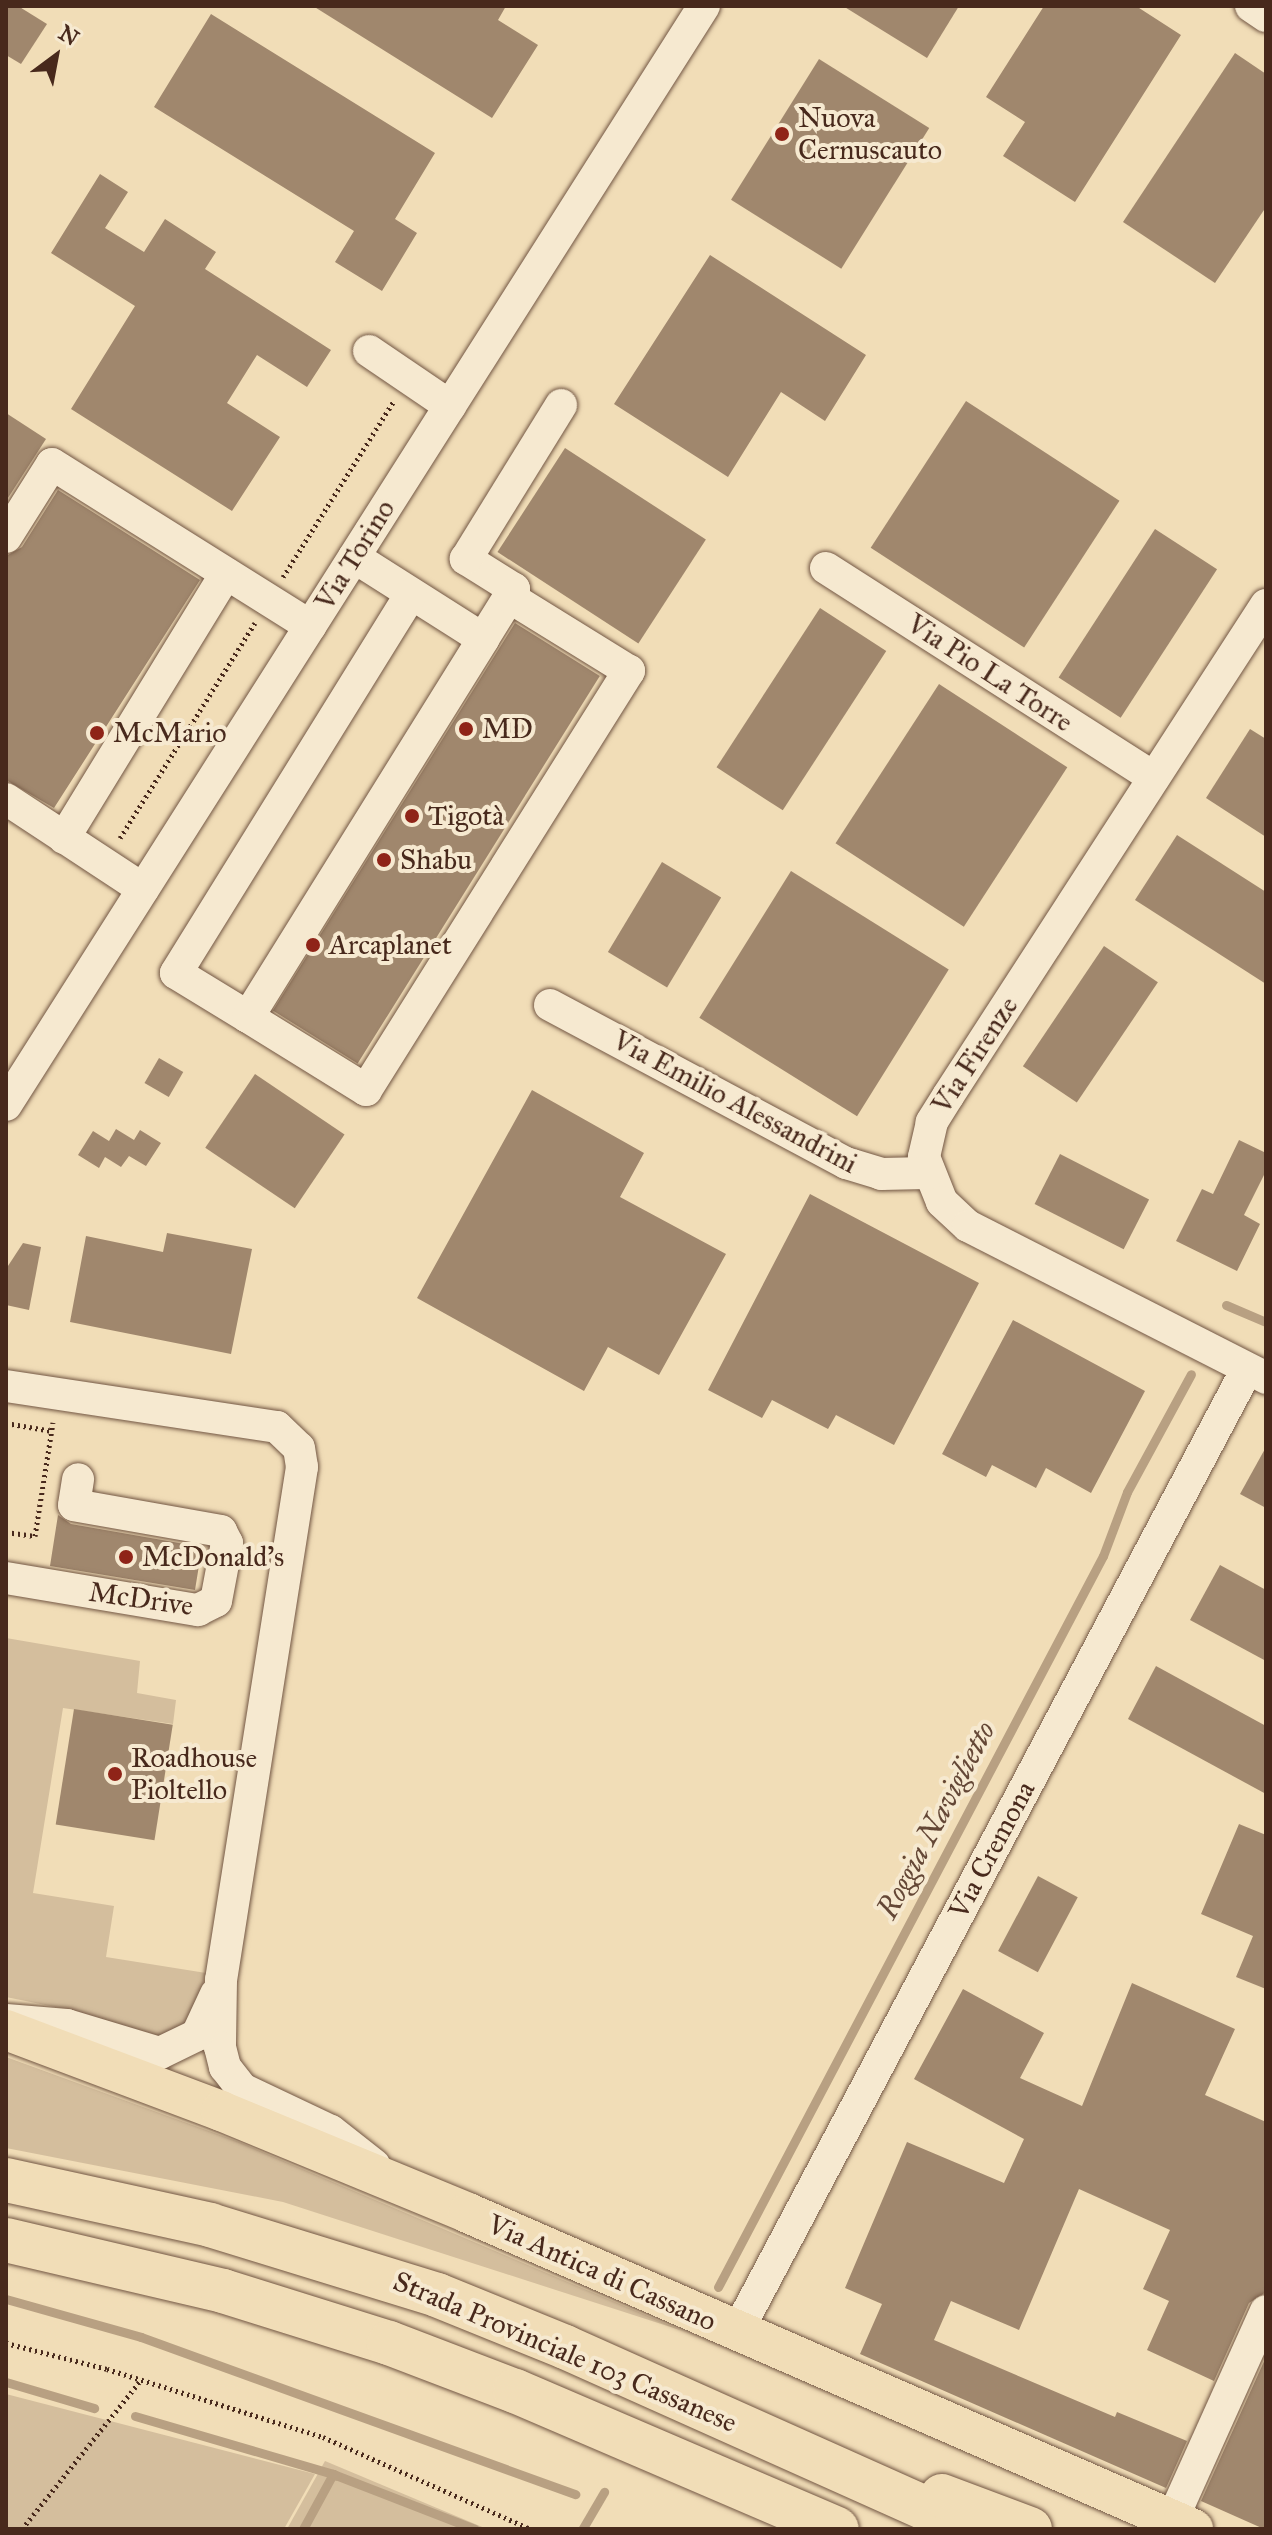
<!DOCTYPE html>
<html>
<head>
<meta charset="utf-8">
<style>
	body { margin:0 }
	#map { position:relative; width:1272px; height:2535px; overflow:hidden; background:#f1ddb7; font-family:"IM FELL Great Primer",serif }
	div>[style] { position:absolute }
	.green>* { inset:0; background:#d4be9d }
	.stream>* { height:9px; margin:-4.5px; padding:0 4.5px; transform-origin:4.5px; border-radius:4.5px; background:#b8a082 }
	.building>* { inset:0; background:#a0876d; transform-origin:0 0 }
	.path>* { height:5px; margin-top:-2.5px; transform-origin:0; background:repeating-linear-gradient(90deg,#48291c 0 2px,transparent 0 6px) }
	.roads { filter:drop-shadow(0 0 2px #725643) drop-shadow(0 0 2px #725643) }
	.minor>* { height:32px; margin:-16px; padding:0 16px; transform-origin:16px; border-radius:16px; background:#f6e9d0 }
	.major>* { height:40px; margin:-20px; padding:0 20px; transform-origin:20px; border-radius:20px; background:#f1ddb7 }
	.highway>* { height:44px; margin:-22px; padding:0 22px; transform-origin:22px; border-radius:22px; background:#f1ddb7 }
	.dots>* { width:22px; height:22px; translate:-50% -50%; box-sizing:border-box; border:4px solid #f6e9d0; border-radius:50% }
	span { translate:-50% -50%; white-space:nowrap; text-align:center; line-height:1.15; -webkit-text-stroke:8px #f6e9d0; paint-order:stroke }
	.poi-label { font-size:28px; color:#48291c }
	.left { translate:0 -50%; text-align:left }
	.street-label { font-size:28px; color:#48291c }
	.water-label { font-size:30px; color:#644736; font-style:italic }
	.frame { position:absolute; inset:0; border:8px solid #48291c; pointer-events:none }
	.north { position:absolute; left:16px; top:16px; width:80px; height:80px; -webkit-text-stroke:6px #f6e9d0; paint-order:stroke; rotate:32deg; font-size:22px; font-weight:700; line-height:32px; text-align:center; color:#48291c }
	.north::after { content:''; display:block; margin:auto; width:28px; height:36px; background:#48291c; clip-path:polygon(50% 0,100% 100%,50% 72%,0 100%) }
</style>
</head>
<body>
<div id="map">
	<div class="green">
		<div style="clip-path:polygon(6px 1638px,140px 1661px,137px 1693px,176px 1700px,173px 1724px,63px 1708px,33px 1893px,114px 1906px,106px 1957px,206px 1973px,192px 2022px,163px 2041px,70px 2010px,6px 1997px)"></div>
		<div style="clip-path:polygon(6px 2057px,239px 2142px,683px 2331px,283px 2202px,6px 2148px)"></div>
		<div style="clip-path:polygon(6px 2394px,315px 2474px,284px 2529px,6px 2529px)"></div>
		<div style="clip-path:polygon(325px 2461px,487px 2529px,287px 2529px)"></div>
	</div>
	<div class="stream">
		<div style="left:1226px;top:1305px;width:43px;rotate:23deg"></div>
		<div style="left:718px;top:2287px;width:826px;rotate:-62.23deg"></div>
		<div style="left:1103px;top:1556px;width:68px;rotate:-69.4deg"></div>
		<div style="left:1127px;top:1492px;width:134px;rotate:-61.5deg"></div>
		<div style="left:6px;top:2299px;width:140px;rotate:15.7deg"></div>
		<div style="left:141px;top:2337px;width:462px;rotate:19.9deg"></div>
		<div style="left:6px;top:2382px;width:92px;rotate:16.5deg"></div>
		<div style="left:135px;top:2416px;width:206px;rotate:16.3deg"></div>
		<div style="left:333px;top:2474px;width:152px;rotate:21.2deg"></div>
		<div style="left:583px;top:2528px;width:42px;rotate:-59.7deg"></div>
		<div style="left:303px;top:2529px;width:63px;rotate:-61.4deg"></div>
		<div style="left:333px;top:2474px;width:4px;rotate:27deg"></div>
	</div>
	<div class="building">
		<div style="clip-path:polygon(6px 6px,18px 6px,47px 24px,21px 64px,6px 55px)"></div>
		<div style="clip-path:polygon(313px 6px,506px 6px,498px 20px,538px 45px,492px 118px)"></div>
		<div style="clip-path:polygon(843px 6px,959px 6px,927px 58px)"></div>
		<div style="clip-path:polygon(1044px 6px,1136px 6px,1181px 35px,1075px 202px,1003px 156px,1025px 122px,986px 97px)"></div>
		<div style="clip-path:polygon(211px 14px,435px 153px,395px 219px,417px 233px,382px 291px,335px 262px,354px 231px,154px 107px)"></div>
		<div style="clip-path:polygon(1235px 53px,1266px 74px,1266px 207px,1215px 283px,1123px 222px)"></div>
		<div style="left:819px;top:59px;width:130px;height:166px;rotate:32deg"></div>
		<div style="clip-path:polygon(100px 174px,128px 192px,105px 228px,144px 252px,165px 219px,216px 252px,205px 269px,331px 350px,307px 387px,257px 355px,227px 403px,280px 437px,232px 511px,71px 409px,135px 306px,51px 253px)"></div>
		<div style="clip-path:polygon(710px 255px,866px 355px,825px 421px,781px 392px,728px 477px,614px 404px)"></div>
		<div style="left:966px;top:401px;width:183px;height:175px;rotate:33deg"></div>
		<div style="clip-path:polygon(6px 413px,46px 439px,6px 501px)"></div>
		<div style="left:565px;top:448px;width:168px;height:124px;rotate:33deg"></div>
		<div style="clip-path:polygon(58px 490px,200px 580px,54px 808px,6px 780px,6px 556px,22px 547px)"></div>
		<div style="left:1155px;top:529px;width:74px;height:177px;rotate:33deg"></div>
		<div style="left:820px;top:608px;width:79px;height:190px;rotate:33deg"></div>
		<div style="left:515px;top:623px;width:100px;height:457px;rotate:32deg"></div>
		<div style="left:939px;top:684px;width:153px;height:190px;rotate:33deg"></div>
		<div style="clip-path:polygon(1250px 729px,1266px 739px,1266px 837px,1206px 798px)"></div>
		<div style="clip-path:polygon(1177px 835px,1266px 892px,1266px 984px,1135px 900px)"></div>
		<div style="left:662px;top:862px;width:69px;height:105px;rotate:31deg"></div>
		<div style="left:791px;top:871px;width:186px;height:173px;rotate:32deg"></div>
		<div style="left:1104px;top:946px;width:65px;height:145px;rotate:34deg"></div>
		<div style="left:159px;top:1058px;width:28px;height:29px;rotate:30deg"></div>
		<div style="left:255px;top:1074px;width:108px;height:89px;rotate:34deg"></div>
		<div style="clip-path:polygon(532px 1090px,644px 1153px,620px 1197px,726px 1254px,659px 1375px,608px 1347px,584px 1391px,417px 1298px)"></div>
		<div style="clip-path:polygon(116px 1129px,134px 1140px,140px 1130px,161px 1143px,146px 1166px,129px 1156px,121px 1167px,105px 1157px,99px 1168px,78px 1155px,93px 1131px,109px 1141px)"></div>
		<div style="clip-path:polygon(1239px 1140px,1266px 1153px,1266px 1171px,1244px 1215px,1260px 1224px,1237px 1271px,1176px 1241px,1202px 1189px,1213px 1194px)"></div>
		<div style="left:1060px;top:1154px;width:100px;height:56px;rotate:27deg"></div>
		<div style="clip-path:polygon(810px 1194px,979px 1283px,894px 1445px,836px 1415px,828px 1429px,772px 1400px,762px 1418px,708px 1390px)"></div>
		<div style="clip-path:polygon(167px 1233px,252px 1249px,231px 1354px,70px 1322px,86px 1236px,163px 1252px)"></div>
		<div style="clip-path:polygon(23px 1243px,41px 1247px,29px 1310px,6px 1305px,6px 1269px)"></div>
		<div style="clip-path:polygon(1013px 1320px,1145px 1391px,1091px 1493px,1046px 1468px,1036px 1488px,992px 1465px,986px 1477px,942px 1454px)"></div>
		<div style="clip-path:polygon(1266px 1447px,1266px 1508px,1240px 1494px)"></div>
		<div style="clip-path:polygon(58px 1515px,71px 1524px,202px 1547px,195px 1590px,50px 1566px)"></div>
		<div style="clip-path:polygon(1220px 1565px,1266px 1590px,1266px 1661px,1190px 1620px)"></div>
		<div style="clip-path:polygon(1156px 1666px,1266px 1726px,1266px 1794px,1128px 1719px)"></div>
		<div style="left:74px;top:1709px;width:100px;height:117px;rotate:9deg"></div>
		<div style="clip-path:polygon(1239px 1824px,1266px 1835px,1266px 1989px,1236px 1977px,1253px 1936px,1201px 1914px)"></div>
		<div style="left:1038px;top:1876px;width:45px;height:85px;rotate:28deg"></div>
		<div style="clip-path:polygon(1132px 1983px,1235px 2029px,1205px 2095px,1266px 2122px,1266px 2292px,1249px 2303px,1214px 2381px,1147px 2350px,1169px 2301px,1143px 2289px,1170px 2230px,1079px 2189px,1019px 2330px,951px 2301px,934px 2340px,1115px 2417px,1117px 2412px,1187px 2441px,1166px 2488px,860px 2354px,882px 2304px,845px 2288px,907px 2142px,1004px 2183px,1024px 2139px,914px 2079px,963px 1989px,1044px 2033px,1020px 2078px,1082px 2106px)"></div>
		<div style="clip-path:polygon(1266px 2357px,1266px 2529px,1264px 2529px,1201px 2501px)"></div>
	</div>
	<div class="path">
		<div style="left:283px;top:577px;width:207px;rotate:-57.8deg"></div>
		<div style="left:120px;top:838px;width:254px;rotate:-57.9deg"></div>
		<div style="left:6px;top:1423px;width:47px;rotate:9.9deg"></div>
		<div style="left:6px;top:1532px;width:29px;rotate:8deg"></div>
		<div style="left:35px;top:1536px;width:115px;rotate:-81deg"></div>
		<div style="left:6px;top:2343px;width:104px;rotate:14.4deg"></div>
		<div style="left:107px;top:2369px;width:226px;rotate:17.5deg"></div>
		<div style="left:323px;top:2437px;width:227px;rotate:23.9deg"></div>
		<div style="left:22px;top:2529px;width:189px;rotate:-51.4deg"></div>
	</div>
	<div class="roads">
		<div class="minor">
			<div style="left:1251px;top:6px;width:18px;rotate:34deg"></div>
			<div style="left:369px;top:351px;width:98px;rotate:34.2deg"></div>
			<div style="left:6px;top:537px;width:86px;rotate:-57.8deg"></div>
			<div style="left:52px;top:464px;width:305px;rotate:32.1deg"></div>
			<div style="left:354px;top:557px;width:153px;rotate:32.4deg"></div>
			<div style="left:483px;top:639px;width:59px;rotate:-58.2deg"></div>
			<div style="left:514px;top:589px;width:57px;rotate:-148deg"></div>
			<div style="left:466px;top:559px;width:181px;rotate:-58.3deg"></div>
			<div style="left:826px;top:568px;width:389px;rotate:32.6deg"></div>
			<div style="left:411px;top:594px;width:446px;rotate:121.8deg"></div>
			<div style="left:176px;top:973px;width:84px;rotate:31.4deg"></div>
			<div style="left:248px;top:1017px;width:445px;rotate:-58.1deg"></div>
			<div style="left:1266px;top:605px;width:585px;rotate:122.93deg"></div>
			<div style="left:948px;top:1096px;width:31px;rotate:122deg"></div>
			<div style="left:932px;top:1122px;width:36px;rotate:103deg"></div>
			<div style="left:924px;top:1157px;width:48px;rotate:68.2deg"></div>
			<div style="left:942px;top:1202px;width:35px;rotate:43deg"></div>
			<div style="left:968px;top:1226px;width:335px;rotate:27deg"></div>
			<div style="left:6px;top:799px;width:164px;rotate:33.3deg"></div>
			<div style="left:64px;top:838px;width:310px;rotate:-58.5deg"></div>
			<div style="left:550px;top:1005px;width:336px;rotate:28.1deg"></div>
			<div style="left:846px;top:1163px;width:37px;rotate:17deg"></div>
			<div style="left:881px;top:1174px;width:46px;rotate:-1.2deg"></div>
			<div style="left:248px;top:1017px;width:139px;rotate:31.7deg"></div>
			<div style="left:366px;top:1090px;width:495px;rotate:-57.9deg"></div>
			<div style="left:629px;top:671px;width:141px;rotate:-148.3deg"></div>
			<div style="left:6px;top:1105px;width:1302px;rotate:-57.58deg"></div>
			<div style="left:6px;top:1386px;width:274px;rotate:8.6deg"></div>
			<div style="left:277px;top:1427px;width:30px;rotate:44deg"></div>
			<div style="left:299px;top:1448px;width:19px;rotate:81deg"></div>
			<div style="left:302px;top:1467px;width:519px;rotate:98.97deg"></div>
			<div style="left:221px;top:1980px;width:67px;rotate:90.9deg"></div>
			<div style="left:220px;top:2047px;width:21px;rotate:76deg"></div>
			<div style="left:225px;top:2067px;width:28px;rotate:52deg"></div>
			<div style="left:242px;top:2089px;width:98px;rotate:25.3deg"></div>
			<div style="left:331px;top:2131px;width:55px;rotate:38.3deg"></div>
			<div style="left:6px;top:1578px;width:195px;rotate:9.5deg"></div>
			<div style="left:198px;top:1610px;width:20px;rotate:-27deg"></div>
			<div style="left:216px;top:1601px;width:59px;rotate:-79.3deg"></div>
			<div style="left:227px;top:1543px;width:13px;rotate:-117deg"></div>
			<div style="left:221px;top:1531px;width:149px;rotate:-170deg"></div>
			<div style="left:74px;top:1505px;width:26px;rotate:-81deg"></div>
			<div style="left:6px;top:2020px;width:61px;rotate:4.7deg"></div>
			<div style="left:67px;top:2025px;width:97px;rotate:16.8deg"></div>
			<div style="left:160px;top:2053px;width:41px;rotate:-25.9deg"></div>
			<div style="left:197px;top:2035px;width:45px;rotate:-65.1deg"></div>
			<div style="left:737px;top:2332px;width:1090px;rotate:-62.09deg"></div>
			<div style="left:1172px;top:2520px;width:229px;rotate:-65.8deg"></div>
		</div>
		<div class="major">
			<div style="left:6px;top:2030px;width:230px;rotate:20.6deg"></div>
			<div style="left:221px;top:2111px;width:267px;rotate:22.4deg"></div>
			<div style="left:468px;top:2213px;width:791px;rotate:23.55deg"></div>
		</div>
		<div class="highway">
			<div style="left:6px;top:2180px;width:209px;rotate:12.4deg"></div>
			<div style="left:210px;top:2225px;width:238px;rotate:17.1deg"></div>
			<div style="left:437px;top:2295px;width:138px;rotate:22.1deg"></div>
			<div style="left:565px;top:2347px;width:446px;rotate:24.1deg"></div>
			<div style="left:6px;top:2240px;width:223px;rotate:13.2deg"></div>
			<div style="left:223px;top:2291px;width:174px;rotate:17.4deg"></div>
			<div style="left:389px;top:2343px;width:135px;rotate:20.9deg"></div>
			<div style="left:515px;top:2391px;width:350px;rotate:23.2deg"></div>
			<div style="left:942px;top:2496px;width:94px;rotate:20.6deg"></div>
		</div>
	</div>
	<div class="dots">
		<div style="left:782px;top:134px;background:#8f2418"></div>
		<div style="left:466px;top:729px;background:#8f2418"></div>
		<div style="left:97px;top:733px;background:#8f2418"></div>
		<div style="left:412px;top:816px;background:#8f2418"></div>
		<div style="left:384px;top:860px;background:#8f2418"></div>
		<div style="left:313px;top:945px;background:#8f2418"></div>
		<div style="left:126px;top:1557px;background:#8f2418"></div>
		<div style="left:115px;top:1774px;background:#8f2418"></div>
	</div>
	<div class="poi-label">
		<span class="left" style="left:798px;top:134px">Nuova<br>Cernuscauto</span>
		<span class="left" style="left:482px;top:729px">MD</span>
		<span class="left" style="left:113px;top:733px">McMario</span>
		<span class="left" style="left:428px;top:816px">Tigotà</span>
		<span class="left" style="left:400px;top:860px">Shabu</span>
		<span class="left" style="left:329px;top:945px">Arcaplanet</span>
		<span class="left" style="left:142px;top:1557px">McDonald's</span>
		<span class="left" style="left:131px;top:1774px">Roadhouse<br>Pioltello</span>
	</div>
	<div class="street-label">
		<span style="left:355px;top:555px;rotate:-58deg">Via Torino</span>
		<span style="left:990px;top:673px;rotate:33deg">Via Pio La Torre</span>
		<span style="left:975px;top:1055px;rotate:-57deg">Via Firenze</span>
		<span style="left:735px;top:1102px;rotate:28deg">Via Emilio Alessandrini</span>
		<span style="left:141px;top:1599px;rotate:8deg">McDrive</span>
		<span style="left:992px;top:1850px;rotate:-62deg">Via Cremona</span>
		<span style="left:602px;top:2273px;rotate:24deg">Via Antica di Cassano</span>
		<span style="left:565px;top:2352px;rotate:23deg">Strada Provinciale 103 Cassanese</span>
	</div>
	<div class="water-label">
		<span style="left:936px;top:1820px;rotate:-62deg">Roggia Naviglietto</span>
	</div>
	<div class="frame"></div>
	<div class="north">N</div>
</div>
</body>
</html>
